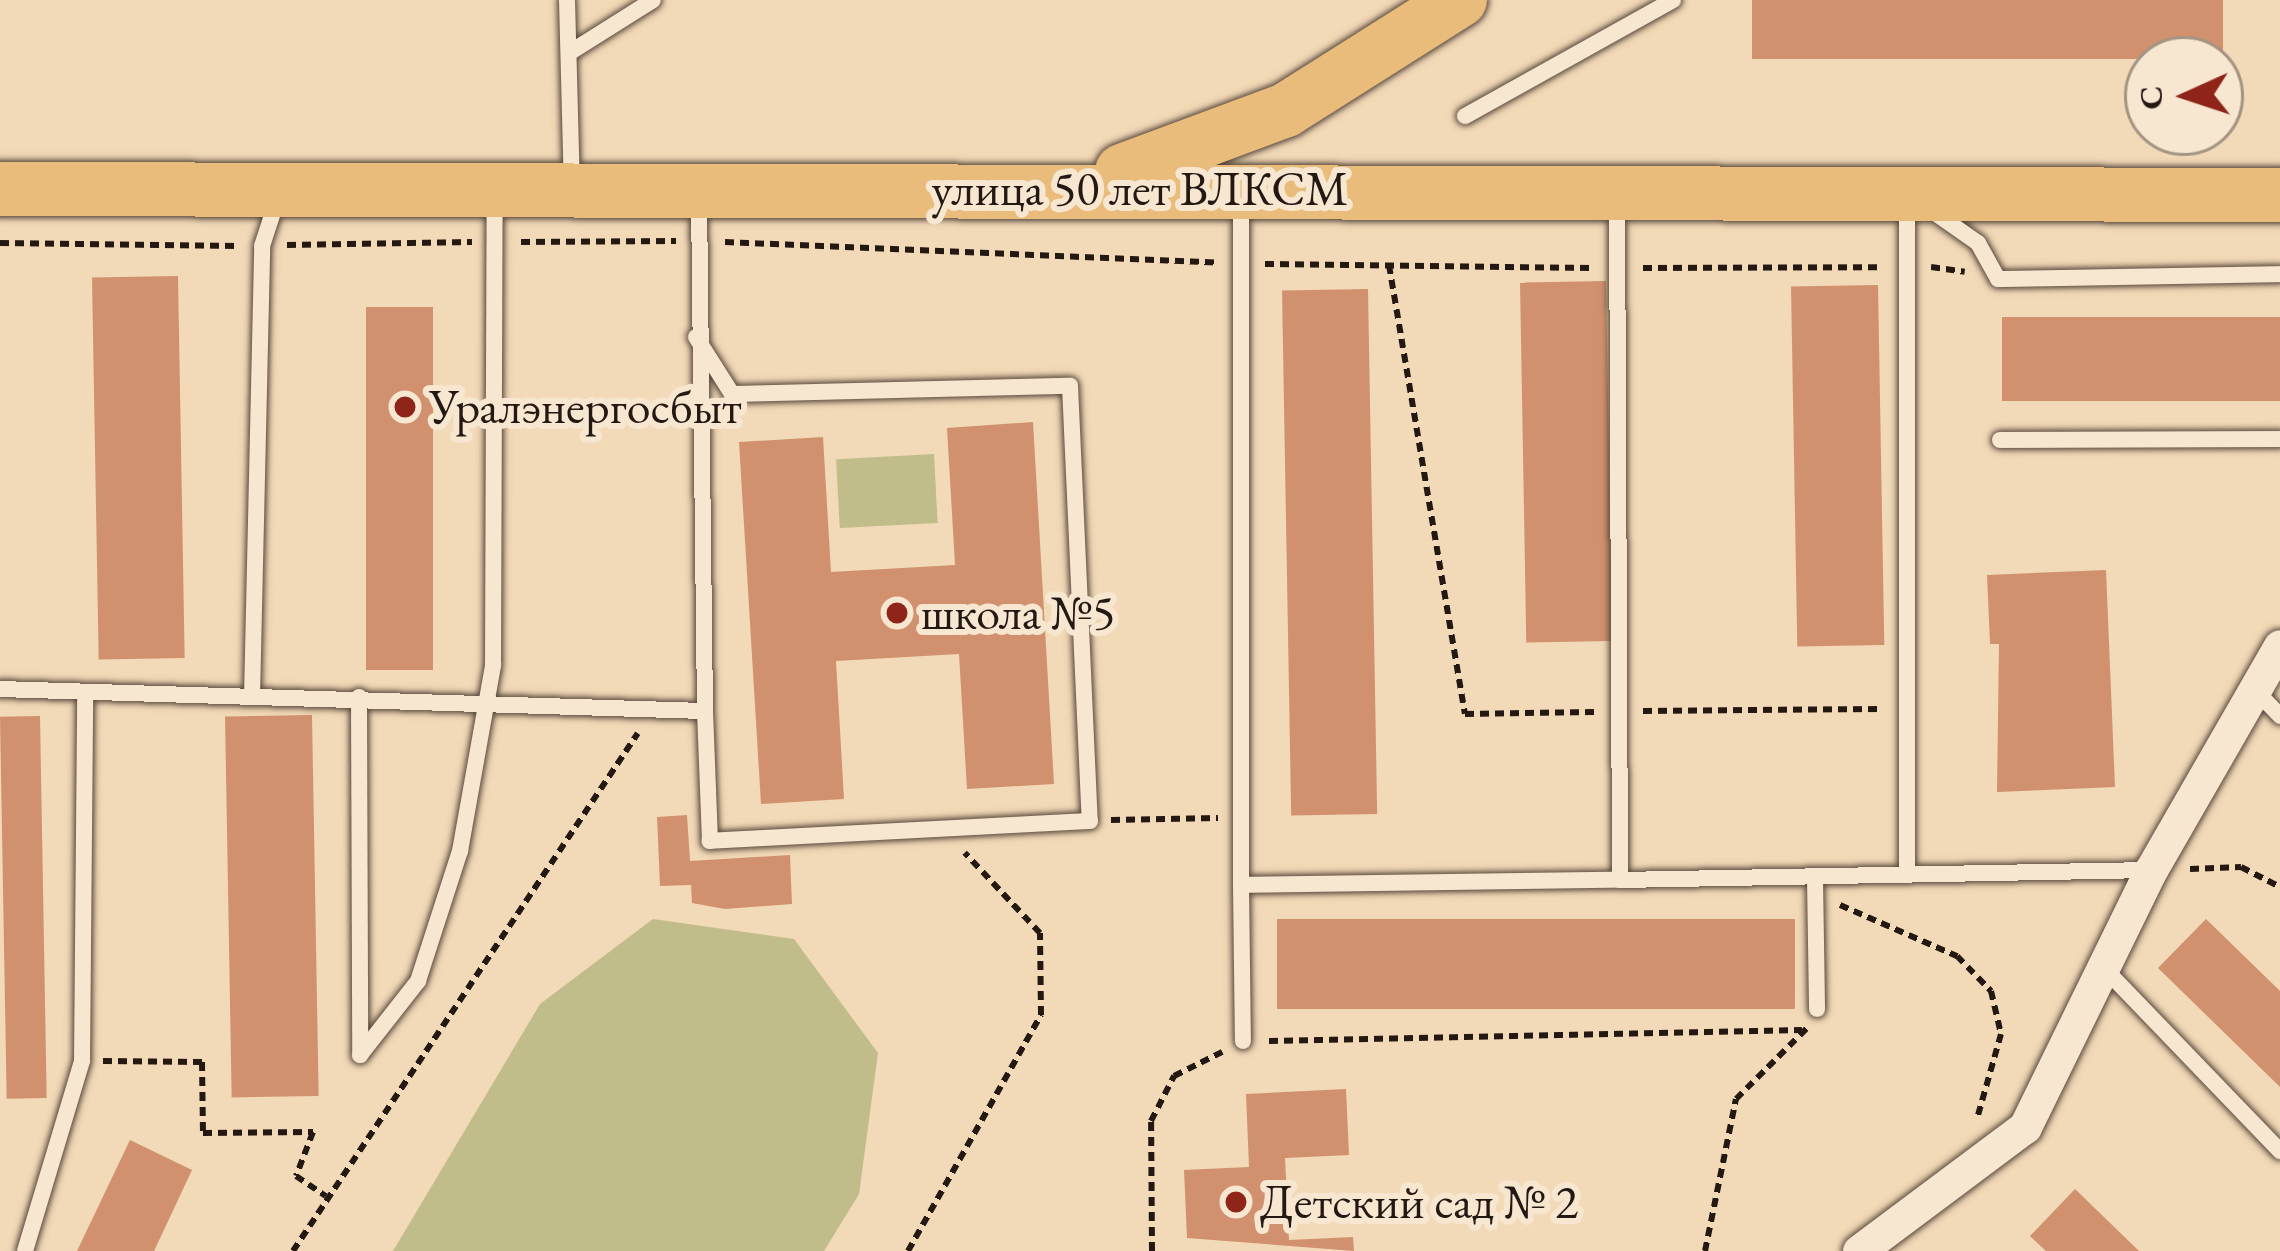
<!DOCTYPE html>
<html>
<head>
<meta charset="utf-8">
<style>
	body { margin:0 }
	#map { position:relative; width:2280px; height:1251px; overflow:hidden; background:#f2d9b7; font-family:"EB Garamond",serif }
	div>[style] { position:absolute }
	.green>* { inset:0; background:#c1bd8a; transform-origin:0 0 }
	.building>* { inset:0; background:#d1916e; transform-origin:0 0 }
	.path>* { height:6px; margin-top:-3px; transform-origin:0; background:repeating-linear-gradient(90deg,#241813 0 9px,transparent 0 15px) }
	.roads { filter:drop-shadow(0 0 3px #58483c) drop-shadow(0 0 3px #58483c) }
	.service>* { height:16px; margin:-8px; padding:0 8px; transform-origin:8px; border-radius:8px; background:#f7e6d0 }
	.minor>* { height:33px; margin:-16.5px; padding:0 16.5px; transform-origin:16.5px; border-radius:16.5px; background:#f7e6d0 }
	.primary>* { height:54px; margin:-27px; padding:0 27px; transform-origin:27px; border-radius:27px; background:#e9bc7c }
	.dots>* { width:33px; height:33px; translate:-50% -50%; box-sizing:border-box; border:6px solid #f7e6d0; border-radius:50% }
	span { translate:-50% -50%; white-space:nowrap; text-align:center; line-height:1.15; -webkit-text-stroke:12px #f7e6d0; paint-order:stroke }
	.street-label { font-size:48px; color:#241813 }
	.poi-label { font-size:48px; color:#241813 }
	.left { translate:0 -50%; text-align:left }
	.north { position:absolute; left:2124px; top:36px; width:120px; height:120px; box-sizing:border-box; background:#f7e6d0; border:3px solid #a39484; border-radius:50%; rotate:267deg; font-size:33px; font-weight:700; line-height:48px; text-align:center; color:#241813 }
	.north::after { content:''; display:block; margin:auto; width:42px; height:54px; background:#8f2418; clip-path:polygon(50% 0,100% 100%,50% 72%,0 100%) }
</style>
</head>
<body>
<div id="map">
	<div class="green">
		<div style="left:934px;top:454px;width:69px;height:98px;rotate:87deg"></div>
		<div style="clip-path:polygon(653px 919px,794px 939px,878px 1053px,859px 1194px,824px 1251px,393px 1251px,540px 1004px)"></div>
	</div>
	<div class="building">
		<div style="left:1752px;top:0;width:471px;height:59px"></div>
		<div style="left:178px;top:276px;width:382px;height:86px;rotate:89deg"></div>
		<div style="left:1606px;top:281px;width:360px;height:86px;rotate:89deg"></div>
		<div style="left:1878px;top:285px;width:360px;height:87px;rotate:89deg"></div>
		<div style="left:1368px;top:289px;width:525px;height:86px;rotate:89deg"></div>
		<div style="left:366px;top:307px;width:67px;height:363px"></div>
		<div style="left:2280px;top:317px;width:84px;height:278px;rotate:90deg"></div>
		<div style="clip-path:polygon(1033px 422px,1054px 784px,967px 789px,959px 654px,836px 661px,844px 799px,761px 804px,739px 442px,823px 437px,831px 572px,955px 565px,947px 428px)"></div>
		<div style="clip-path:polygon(2106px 570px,2115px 787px,1997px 792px,1999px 644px,1990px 644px,1987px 575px)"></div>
		<div style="left:312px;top:715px;width:381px;height:87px;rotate:89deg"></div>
		<div style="left:40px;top:716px;width:382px;height:40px;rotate:89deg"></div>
		<div style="clip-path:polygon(687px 815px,690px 861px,790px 855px,792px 904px,725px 909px,692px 903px,691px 885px,660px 886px,657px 817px)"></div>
		<div style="left:1795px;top:919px;width:90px;height:518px;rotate:90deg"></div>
		<div style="clip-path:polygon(2206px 919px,2280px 991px,2280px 1087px,2158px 968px)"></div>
		<div style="clip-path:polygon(1346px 1089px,1349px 1155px,1285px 1158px,1289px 1240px,1353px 1237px,1354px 1251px,1187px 1238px,1184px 1170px,1249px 1167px,1246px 1094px)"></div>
		<div style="clip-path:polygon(130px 1140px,192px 1170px,154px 1251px,77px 1251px)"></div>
		<div style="clip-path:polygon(2075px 1189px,2139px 1251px,2046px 1251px,2030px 1236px)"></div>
	</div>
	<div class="path">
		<div style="left:521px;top:242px;width:155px;rotate:-0.4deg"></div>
		<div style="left:725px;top:242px;width:491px;rotate:2.4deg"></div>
		<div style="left:0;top:243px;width:238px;rotate:0.7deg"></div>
		<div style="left:287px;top:245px;width:185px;rotate:-0.9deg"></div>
		<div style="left:1265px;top:264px;width:329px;rotate:0.7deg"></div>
		<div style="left:1389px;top:265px;width:455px;rotate:80.4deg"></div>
		<div style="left:1465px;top:714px;width:129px;rotate:-0.9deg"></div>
		<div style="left:1931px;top:267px;width:34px;rotate:8deg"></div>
		<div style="left:1643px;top:268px;width:239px;rotate:-0.2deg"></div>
		<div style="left:1643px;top:711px;width:239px;rotate:-0.5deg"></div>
		<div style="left:1111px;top:820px;width:107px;rotate:-1.1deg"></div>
		<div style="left:2190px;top:869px;width:51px;rotate:-2.2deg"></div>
		<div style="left:2241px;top:867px;width:44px;rotate:27.1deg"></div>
		<div style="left:1840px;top:905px;width:128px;rotate:23.6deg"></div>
		<div style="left:1957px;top:956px;width:49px;rotate:45.8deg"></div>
		<div style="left:1991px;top:991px;width:44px;rotate:76.9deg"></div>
		<div style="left:2001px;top:1034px;width:88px;rotate:105.8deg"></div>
		<div style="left:1269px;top:1041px;width:533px;rotate:-1.18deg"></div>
		<div style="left:103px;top:1061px;width:99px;rotate:0.6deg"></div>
		<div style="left:202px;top:1062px;width:71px;rotate:89.2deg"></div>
		<div style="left:203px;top:1133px;width:110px;rotate:-0.5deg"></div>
		<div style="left:313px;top:1132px;width:47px;rotate:111.1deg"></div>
		<div style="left:296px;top:1176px;width:36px;rotate:34deg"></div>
		<div style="left:293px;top:1251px;width:622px;rotate:-56.34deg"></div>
		<div style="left:908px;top:1251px;width:271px;rotate:-60.6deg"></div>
		<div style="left:1041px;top:1015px;width:82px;rotate:-90.7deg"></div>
		<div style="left:1040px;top:933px;width:110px;rotate:-133.2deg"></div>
		<div style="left:1152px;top:1251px;width:130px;rotate:-90.4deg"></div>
		<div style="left:1151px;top:1121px;width:51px;rotate:-62.9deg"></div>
		<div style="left:1174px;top:1076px;width:54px;rotate:-26.6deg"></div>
		<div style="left:1705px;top:1251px;width:155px;rotate:-78.5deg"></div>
		<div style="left:1736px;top:1099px;width:100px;rotate:-45deg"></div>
	</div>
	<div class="roads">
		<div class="service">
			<div style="left:567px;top:0;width:185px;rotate:88.5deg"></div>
			<div style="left:569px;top:53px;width:99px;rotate:-32.2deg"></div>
			<div style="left:1465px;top:116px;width:238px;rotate:-29.1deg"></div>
			<div style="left:1241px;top:200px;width:685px;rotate:90deg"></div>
			<div style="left:1241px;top:885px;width:379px;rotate:-0.8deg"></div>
			<div style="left:1620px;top:880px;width:681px;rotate:-90.25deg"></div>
			<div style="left:1907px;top:201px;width:674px;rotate:90deg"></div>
			<div style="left:1928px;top:208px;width:61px;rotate:35deg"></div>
			<div style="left:1978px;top:243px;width:41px;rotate:60.9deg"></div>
			<div style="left:1998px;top:279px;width:282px;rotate:-1deg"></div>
			<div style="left:696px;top:337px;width:67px;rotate:57.7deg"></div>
			<div style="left:732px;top:394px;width:338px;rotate:-1.4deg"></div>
			<div style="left:1070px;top:386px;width:435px;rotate:87.4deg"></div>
			<div style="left:1090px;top:821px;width:381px;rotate:177deg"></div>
			<div style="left:710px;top:841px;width:130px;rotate:-92.2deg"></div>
			<div style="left:2000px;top:440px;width:280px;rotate:-0.2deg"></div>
			<div style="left:0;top:689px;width:705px;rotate:1.79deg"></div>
			<div style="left:705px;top:711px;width:513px;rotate:-90.67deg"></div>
			<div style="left:2258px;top:693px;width:32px;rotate:46deg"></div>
			<div style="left:252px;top:697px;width:451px;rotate:-88.7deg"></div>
			<div style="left:262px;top:246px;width:52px;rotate:-71.9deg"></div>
			<div style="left:359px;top:697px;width:358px;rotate:89.8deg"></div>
			<div style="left:1815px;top:878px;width:131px;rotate:89.1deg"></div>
			<div style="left:1620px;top:880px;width:531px;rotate:-1.08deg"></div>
			<div style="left:1241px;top:885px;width:156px;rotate:89.3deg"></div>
			<div style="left:2102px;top:966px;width:257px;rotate:46.1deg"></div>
			<div style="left:360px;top:1055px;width:94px;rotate:-51.9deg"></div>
			<div style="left:418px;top:981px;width:137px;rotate:-72.1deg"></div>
			<div style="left:460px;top:851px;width:189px;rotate:-79.9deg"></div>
			<div style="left:493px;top:665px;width:467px;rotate:-89.8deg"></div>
			<div style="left:25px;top:1251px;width:198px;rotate:-73.3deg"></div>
			<div style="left:82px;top:1061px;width:362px;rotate:-89.5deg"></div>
		</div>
		<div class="minor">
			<div style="left:1859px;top:1251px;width:207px;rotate:-36.8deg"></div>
			<div style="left:2025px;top:1127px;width:286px;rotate:-63.9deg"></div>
			<div style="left:2151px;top:870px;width:258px;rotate:-60.1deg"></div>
		</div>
		<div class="primary">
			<div style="left:1122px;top:171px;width:175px;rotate:-20.4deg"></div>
			<div style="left:1286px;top:110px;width:206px;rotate:-32.3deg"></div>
			<div style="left:0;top:189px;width:2280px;rotate:0.15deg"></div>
		</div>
	</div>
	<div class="dots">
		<div style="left:405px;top:407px;background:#8f2418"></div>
		<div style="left:897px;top:613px;background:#8f2418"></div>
		<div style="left:1236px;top:1202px;background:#8f2418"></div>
	</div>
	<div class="street-label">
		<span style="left:1140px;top:189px">улица 50 лет ВЛКСМ</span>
	</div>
	<div class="poi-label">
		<span class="left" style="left:429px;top:407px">Уралэнергосбыт</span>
		<span class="left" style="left:921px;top:613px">школа №5</span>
		<span class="left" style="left:1260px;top:1202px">Детский сад № 2</span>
	</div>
	<div class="north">С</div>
</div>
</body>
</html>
